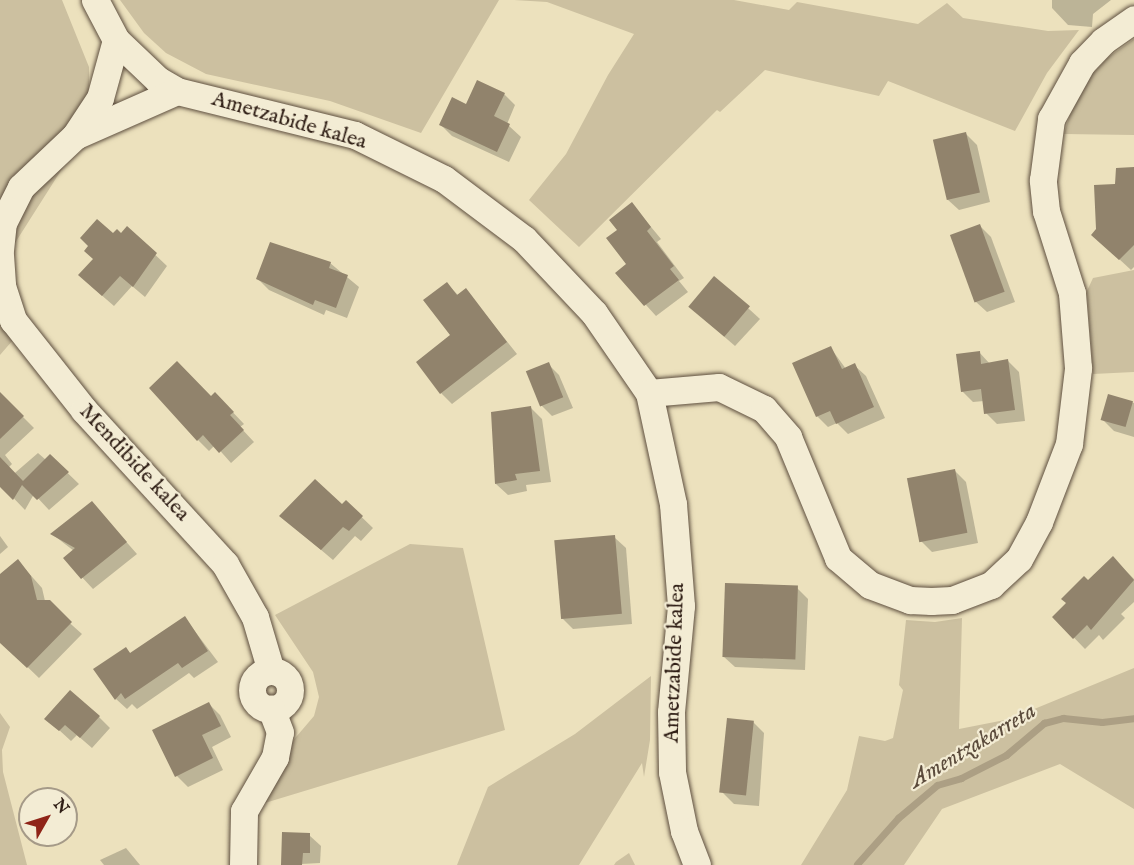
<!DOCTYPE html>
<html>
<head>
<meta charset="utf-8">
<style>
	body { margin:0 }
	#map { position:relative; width:1134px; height:865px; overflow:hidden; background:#ece1bd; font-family:"IM FELL English",serif }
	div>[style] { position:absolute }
	.green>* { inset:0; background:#ccc0a0 }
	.shadow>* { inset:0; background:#0003 }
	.stream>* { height:7px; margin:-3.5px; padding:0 3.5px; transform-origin:3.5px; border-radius:3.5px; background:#ac9f84 }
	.building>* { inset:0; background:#91836c; transform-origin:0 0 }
	.roads { filter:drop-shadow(0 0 2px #5e4f3f) drop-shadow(0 0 2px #5e4f3f) }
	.minor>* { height:27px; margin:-13.5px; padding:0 13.5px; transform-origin:13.5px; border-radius:13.5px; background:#f3ecd4 }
	.minor>.ring { margin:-13.5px; padding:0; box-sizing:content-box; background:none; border:27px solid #f3ecd4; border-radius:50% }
	span { translate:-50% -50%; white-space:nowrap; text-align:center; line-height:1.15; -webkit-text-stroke:4.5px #f3ecd4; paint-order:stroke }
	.street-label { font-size:22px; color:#2f1e15 }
	.water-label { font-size:24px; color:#5b4b3c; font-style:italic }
	.north { position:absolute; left:18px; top:787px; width:60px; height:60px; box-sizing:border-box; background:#f3ecd4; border:2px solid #a59a88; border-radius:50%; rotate:51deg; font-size:16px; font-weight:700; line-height:24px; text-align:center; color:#2f1e15 }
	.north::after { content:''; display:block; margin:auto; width:21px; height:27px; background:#8f2418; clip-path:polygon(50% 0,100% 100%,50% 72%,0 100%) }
</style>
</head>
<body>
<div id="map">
	<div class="green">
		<div style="clip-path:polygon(0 0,62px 0,89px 67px,89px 101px,81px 139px,8px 254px,26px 325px,0 355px)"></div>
		<div style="clip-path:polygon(120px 0,499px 0,421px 133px,330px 101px,206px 74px,166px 53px,144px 33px)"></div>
		<div style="clip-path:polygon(514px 0,734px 0,789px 10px,797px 2px,918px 24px,947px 3px,963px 18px,1048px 31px,1079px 30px,1047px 73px,1015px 131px,888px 81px,879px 96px,765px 70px,720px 112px,717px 110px,579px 247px,529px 200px,566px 154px,608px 75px,634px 34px,547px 2px)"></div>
		<div style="clip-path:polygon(1134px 39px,1134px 135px,1064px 134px,1073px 104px,1088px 79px,1107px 58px)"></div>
		<div style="clip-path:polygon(1134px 270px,1134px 372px,1093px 374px,1087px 291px,1093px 278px)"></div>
		<div style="clip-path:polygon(410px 544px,463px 548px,505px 730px,255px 806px,285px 750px,314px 716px,319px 697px,313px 672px,275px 615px)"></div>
		<div style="clip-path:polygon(962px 618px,959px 729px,1010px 719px,1134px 668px,1134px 809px,1060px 764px,942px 809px,904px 865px,801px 865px,847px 790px,859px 736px,885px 741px,893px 738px,903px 690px,899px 685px,906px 620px,935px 622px)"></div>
		<div style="clip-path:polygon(651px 676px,650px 740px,644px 777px,642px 763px,579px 865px,457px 865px,488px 787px,575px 734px)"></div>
		<div style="clip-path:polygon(0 713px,10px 727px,2px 750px,3px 772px,27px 865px,0 865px)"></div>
		<div style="clip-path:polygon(629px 853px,635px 865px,614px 865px,616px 862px)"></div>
	</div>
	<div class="shadow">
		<div style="clip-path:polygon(1052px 0,1111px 0,1093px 14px,1092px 27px,1068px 25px,1052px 8px)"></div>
		<div style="clip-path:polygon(504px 94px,515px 105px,507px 124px,521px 137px,509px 162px,452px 136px,441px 125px,467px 106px)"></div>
		<div style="clip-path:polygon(966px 134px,977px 145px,990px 202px,959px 210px,947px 199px)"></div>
		<div style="clip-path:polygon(1134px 168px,1134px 267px,1131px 270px,1104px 245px,1098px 230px,1116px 185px)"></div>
		<div style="clip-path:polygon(632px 204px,661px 239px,657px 242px,684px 278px,679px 281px,688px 292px,656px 316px,617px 273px,628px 265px,619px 231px)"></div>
		<div style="clip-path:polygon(980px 226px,991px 237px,1015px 302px,987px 312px,975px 301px)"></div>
		<div style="clip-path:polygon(127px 228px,167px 266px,145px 297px,132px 286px,114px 306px,91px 286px,113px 235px,121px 235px)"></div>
		<div style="clip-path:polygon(330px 263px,359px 287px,347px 318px,326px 310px,324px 315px,269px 290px,258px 279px)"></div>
		<div style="clip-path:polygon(715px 278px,760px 319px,735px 346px,705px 320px)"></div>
		<div style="clip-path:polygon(447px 284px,458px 295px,466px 290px,517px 354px,452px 404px,441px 393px,452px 336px)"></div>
		<div style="clip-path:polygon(830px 347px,846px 369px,854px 365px,866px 376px,885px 418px,848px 434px,837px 423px,828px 427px,817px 416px)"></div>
		<div style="clip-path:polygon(979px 352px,990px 364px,1008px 361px,1019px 372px,1025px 421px,997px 424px,986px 413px,984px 401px,973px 402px,962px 391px)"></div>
		<div style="clip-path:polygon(548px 364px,559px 375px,573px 408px,552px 416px,541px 405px)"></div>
		<div style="clip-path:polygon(1109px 396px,1134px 403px,1134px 437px,1114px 431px,1103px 420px)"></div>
		<div style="clip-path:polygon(4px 398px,34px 428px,5px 455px,12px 464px,0 476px,0 403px)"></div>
		<div style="clip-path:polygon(211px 398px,226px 405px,244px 424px,240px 427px,254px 442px,231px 463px,215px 445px,209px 451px,198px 440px)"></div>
		<div style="clip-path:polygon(531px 408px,542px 419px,551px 482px,526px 485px,527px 491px,508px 495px,496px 484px)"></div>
		<div style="clip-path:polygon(38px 453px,46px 460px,50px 456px,79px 484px,49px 510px,34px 494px,25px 510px,1px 485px)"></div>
		<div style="clip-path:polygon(955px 471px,966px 482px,978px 543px,932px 552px,921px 541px)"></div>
		<div style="clip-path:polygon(346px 502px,373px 528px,361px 541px,355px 536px,333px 560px,281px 516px,342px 507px)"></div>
		<div style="clip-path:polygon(92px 503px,137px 554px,93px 589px,65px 559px,74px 551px,52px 534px)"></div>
		<div style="clip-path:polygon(0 536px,8px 547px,0 554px)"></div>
		<div style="clip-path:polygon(614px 537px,626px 548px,632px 624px,573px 629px,562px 618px)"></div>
		<div style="clip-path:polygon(1113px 558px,1134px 579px,1134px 602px,1121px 614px,1125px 618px,1103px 640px,1099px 635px,1085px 649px,1054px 617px)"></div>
		<div style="clip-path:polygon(18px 561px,42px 588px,45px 601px,82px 634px,39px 678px,14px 654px,0 632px,0 576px)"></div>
		<div style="clip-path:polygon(797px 588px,808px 599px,805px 670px,735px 667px,723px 656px)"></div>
		<div style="clip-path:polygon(185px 618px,218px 662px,194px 678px,189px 673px,137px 709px,132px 704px,127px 709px,116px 699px,126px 649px,131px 654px)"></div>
		<div style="clip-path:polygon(209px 704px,220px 715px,231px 737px,212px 747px,223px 770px,188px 787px,177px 776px)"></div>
		<div style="clip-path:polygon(99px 717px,110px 728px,92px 748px,77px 735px,71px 741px,46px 718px)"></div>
		<div style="clip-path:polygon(753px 722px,764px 733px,759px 806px,734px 804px,723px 793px)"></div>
		<div style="clip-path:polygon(309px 835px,321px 846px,320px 863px,283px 865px)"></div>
		<div style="clip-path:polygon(126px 848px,140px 865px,104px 865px,100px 860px)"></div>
	</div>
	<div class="stream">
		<div style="left:857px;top:864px;width:62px;rotate:-48.3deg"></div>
		<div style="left:898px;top:818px;width:51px;rotate:-40.2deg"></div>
		<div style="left:937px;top:785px;width:25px;rotate:-16deg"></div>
		<div style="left:961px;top:778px;width:51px;rotate:-27.1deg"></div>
		<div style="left:1006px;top:755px;width:50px;rotate:-40.1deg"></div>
		<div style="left:1044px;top:723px;width:20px;rotate:-15deg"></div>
		<div style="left:1063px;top:718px;width:39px;rotate:6deg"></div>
		<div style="left:1102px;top:722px;width:32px;rotate:-7deg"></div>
	</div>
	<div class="building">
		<div style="clip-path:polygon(477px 80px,505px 93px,494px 116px,510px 124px,497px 152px,439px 125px,452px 97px,466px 104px)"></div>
		<div style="left:966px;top:132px;width:62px;height:34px;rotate:77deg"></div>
		<div style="clip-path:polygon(1134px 167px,1134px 245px,1119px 260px,1091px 235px,1096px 229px,1094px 185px,1115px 184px,1116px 168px)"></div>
		<div style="clip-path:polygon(632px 202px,651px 227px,647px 231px,674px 266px,670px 269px,679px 280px,644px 306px,615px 273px,626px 264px,606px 238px,617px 230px,609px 220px)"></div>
		<div style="clip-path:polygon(97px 219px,113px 233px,117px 229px,121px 233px,127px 226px,157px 253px,133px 287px,120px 276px,102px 296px,78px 275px,93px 259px,84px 251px,88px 246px,80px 238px)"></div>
		<div style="left:980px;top:224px;width:72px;height:32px;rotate:70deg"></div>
		<div style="clip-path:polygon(270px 242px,331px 262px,329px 268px,348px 275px,336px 308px,315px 300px,313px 305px,256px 279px)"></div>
		<div style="left:714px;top:276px;width:47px;height:40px;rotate:40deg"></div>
		<div style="clip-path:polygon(447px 282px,457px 295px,466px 288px,507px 342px,440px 394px,416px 362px,450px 335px,423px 300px)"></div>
		<div style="clip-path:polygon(831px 346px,842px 369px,855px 363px,874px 407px,836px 424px,830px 411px,816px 417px,792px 363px)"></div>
		<div style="clip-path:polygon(980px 351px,981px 364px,1008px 359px,1015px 410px,984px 414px,981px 389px,961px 392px,956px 354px)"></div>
		<div style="clip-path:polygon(177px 361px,211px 396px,215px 392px,234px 412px,230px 415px,244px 430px,219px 453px,203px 435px,197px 441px,149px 388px)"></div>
		<div style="left:549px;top:362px;width:38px;height:25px;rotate:68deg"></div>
		<div style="clip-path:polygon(0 392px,24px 416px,0 439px)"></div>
		<div style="left:1108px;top:394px;width:26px;height:27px;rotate:16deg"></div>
		<div style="clip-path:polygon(531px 406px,540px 471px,515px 474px,517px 480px,495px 484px,491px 412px)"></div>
		<div style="clip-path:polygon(50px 454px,69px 472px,37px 500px,22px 485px,13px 500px,0 487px,0 457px,23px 481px)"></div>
		<div style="left:955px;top:469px;width:65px;height:49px;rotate:79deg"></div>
		<div style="clip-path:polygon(315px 479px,342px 504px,346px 500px,363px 516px,349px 531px,343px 527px,321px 550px,279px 516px)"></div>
		<div style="clip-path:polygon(92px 501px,127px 542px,81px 579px,63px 558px,75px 548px,50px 534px)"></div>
		<div style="left:615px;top:535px;width:79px;height:61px;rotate:85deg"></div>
		<div style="clip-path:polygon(1113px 556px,1134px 580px,1091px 630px,1087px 625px,1073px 639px,1052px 617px,1066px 603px,1061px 599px,1084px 576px,1088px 580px)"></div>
		<div style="clip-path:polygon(18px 559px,31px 576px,37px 600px,50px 600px,72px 622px,27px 668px,0 643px,0 574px)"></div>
		<div style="left:725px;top:583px;width:73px;height:74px;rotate:2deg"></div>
		<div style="clip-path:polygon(185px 616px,208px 651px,182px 668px,178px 663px,125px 699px,121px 693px,115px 700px,93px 669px,126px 647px,130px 653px)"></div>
		<div style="clip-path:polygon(70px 690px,100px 716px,80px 738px,65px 725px,59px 731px,44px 719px)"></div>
		<div style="clip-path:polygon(209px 702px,221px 726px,202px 735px,213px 758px,175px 777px,152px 730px)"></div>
		<div style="left:727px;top:718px;width:27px;height:75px;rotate:6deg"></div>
		<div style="clip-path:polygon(282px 832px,310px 833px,310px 853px,303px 853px,302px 865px,281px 865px)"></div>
	</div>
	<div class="roads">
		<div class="minor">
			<div style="left:95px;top:0;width:45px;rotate:62.3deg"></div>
			<div style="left:116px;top:40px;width:58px;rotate:43.6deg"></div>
			<div style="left:158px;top:80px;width:22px;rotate:30deg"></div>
			<div style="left:177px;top:91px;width:183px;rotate:13.9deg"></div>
			<div style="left:355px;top:135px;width:99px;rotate:26.3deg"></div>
			<div style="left:444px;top:179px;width:100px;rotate:36.9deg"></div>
			<div style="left:524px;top:239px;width:102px;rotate:46.6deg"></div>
			<div style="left:594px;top:313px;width:97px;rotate:55.5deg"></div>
			<div style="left:649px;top:393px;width:114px;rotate:77.8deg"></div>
			<div style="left:673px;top:504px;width:102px;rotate:85.5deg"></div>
			<div style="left:681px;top:606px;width:106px;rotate:95.4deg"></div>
			<div style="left:671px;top:712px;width:60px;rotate:89deg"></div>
			<div style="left:672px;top:772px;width:60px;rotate:78.5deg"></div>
			<div style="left:684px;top:831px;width:36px;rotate:69deg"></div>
			<div style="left:75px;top:136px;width:111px;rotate:-23.8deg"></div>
			<div style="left:0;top:250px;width:27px;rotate:-84deg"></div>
			<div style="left:3px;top:223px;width:40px;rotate:-63.4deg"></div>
			<div style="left:21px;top:187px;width:74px;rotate:-43.4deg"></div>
			<div style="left:75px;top:136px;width:45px;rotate:-56.7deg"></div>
			<div style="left:100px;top:98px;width:60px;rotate:-74.6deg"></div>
			<div style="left:0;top:255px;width:31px;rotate:86deg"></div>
			<div style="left:2px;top:286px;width:36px;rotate:72deg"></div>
			<div style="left:13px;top:320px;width:115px;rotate:51.7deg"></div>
			<div style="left:84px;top:410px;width:209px;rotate:47.5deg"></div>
			<div style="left:225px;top:564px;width:61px;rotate:60.5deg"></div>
			<div style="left:255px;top:617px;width:56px;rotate:73.5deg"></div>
			<div style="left:649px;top:393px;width:70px;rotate:-4.9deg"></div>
			<div style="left:719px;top:387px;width:50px;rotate:26.1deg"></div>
			<div style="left:764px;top:409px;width:37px;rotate:49deg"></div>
			<div style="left:788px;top:437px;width:131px;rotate:67.5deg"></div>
			<div style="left:838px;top:558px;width:42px;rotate:40.2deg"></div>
			<div style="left:870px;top:585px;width:43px;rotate:20.6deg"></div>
			<div style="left:910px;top:600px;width:21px;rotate:3deg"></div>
			<div style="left:931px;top:601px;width:21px;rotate:-3deg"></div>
			<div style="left:952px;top:600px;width:42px;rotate:-21deg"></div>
			<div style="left:991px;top:585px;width:38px;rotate:-43deg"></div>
			<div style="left:1019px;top:559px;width:42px;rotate:-61.6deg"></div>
			<div style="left:1039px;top:522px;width:84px;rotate:-69deg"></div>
			<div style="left:1069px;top:444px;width:77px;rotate:-83.2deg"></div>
			<div style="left:1078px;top:368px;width:75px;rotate:-94.6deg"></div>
			<div style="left:1072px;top:293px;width:86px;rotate:-107.6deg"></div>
			<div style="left:1046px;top:211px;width:31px;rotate:-96deg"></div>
			<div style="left:1043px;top:180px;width:62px;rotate:-82.5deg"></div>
			<div style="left:1051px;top:119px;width:64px;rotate:-61deg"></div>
			<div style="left:1082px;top:63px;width:30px;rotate:-46deg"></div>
			<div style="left:1103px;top:41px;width:38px;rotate:-35deg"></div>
			<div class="ring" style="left:252px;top:671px;width:11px;height:11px"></div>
			<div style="left:243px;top:865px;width:54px;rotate:-88.9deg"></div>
			<div style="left:244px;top:811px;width:62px;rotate:-60.1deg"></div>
			<div style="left:275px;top:757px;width:25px;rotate:-79deg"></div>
			<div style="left:280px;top:732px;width:25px;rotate:-111deg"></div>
		</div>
	</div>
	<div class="street-label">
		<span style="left:289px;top:121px;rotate:16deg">Ametzabide kalea</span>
		<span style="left:134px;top:463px;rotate:47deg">Mendibide kalea</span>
		<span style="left:675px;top:663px;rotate:-88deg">Ametzabide kalea</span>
	</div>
	<div class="water-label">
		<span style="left:973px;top:746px;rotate:-31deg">Amentzakarreta</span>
	</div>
	<div class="north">N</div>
</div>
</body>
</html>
